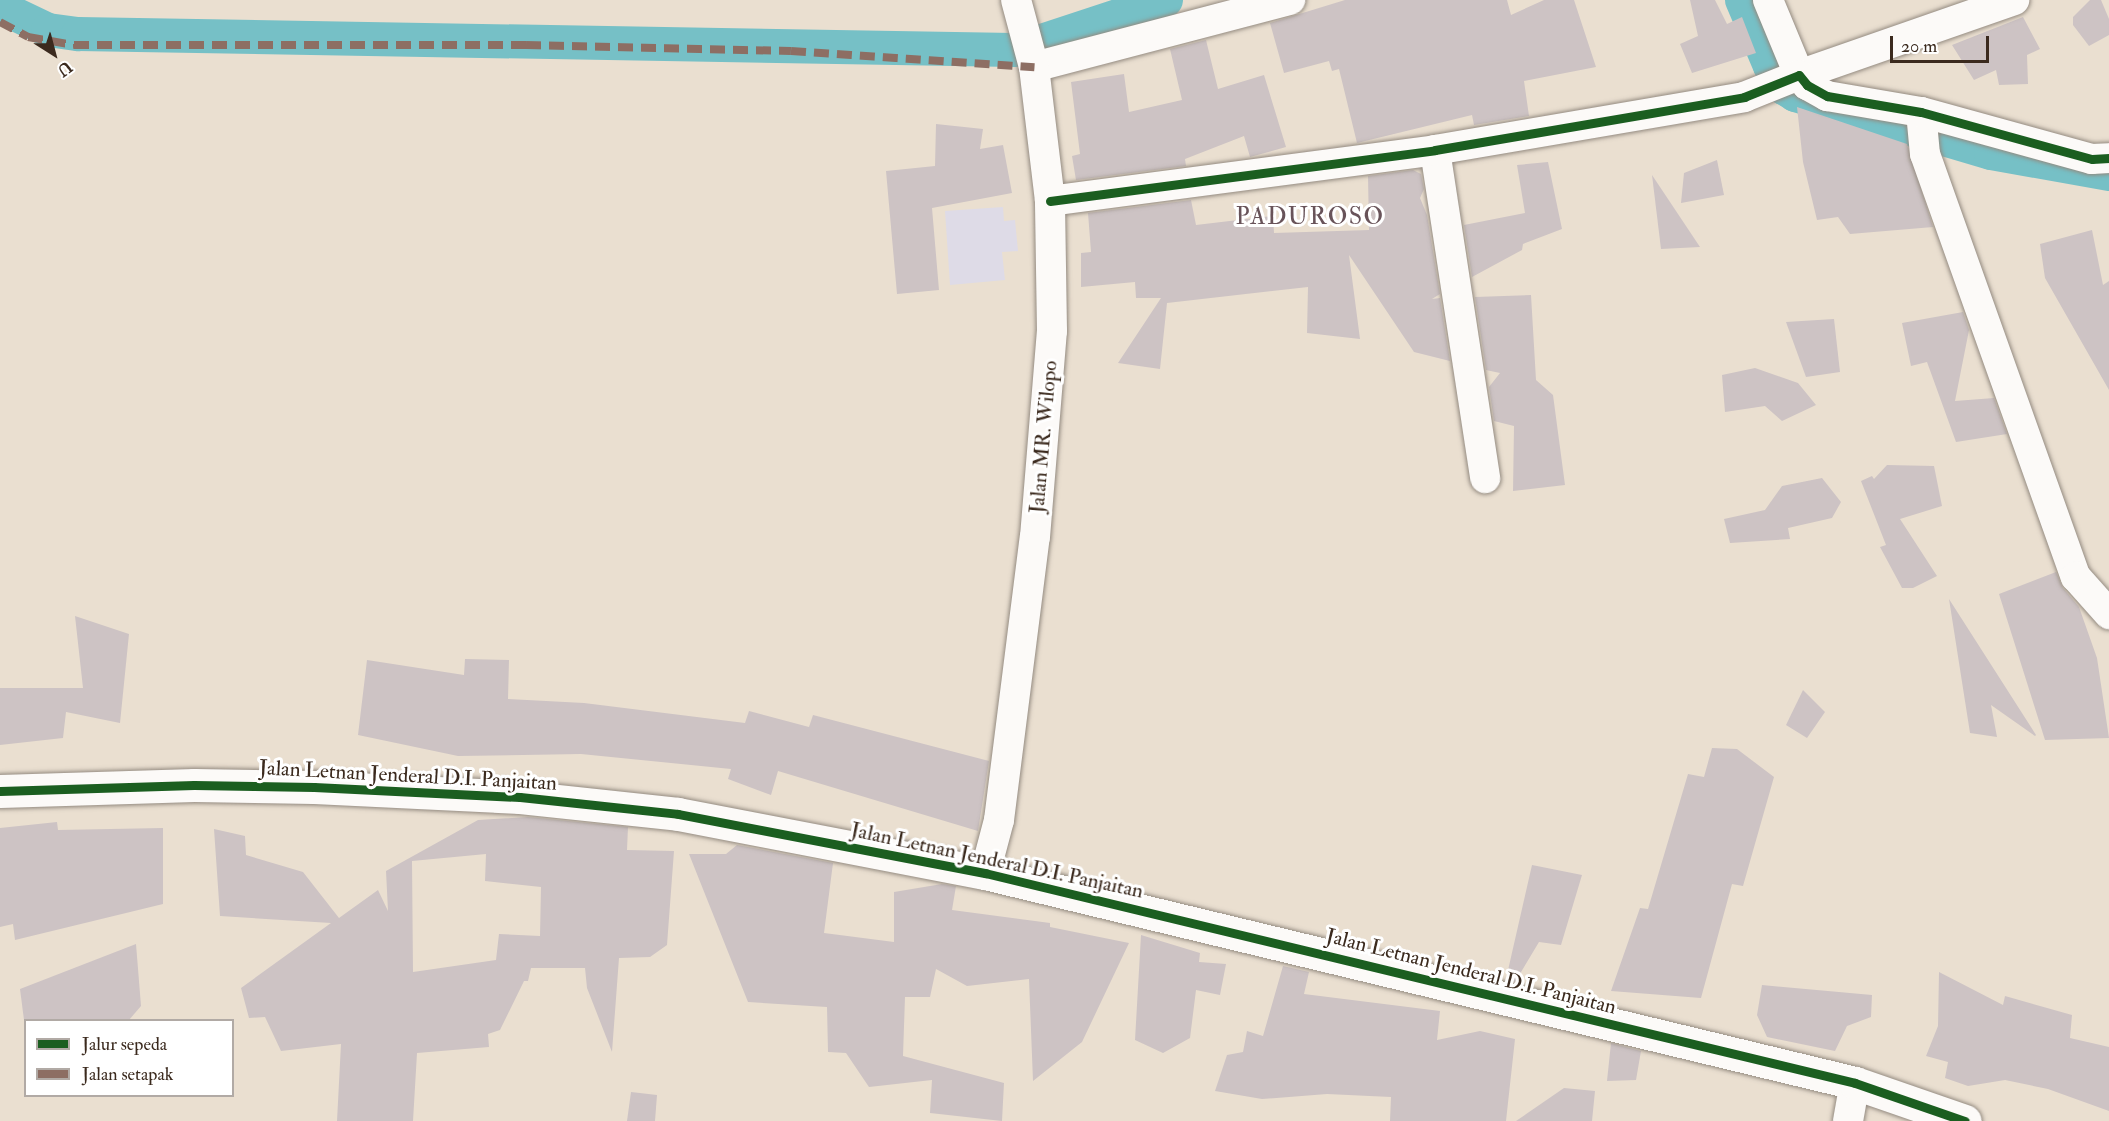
<!DOCTYPE html>
<html>
<head>
<meta charset="utf-8">
<style>
	body { margin:0 }
	#map { position:relative; width:2109px; height:1121px; overflow:hidden; background:#eadfd0; font-family:"IM FELL Double Pica",serif }
	div>[style] { position:absolute }
	.built>* { inset:0; background:#dedbe7 }
	.canal>* { height:34px; margin:-17px; padding:0 17px; transform-origin:17px; border-radius:17px; background:#76c0c6 }
	.building>* { inset:0; background:#cdc3c4 }
	.roads { filter:drop-shadow(0 0 2px #948b81) drop-shadow(0 0 2px #948b81) }
	.minor>* { height:30px; margin:-15px; padding:0 15px; transform-origin:15px; border-radius:15px; background:#fcfaf8 }
	.tertiary>* { height:33px; margin:-16.5px; padding:0 16.5px; transform-origin:16.5px; border-radius:16.5px; background:#fcfaf8 }
	.quiet>* { height:8px; margin-top:-4px; transform-origin:0; background:repeating-linear-gradient(90deg,#8d6e63 0 15px,transparent 0 23px) }
	.cycleway>* { height:9px; margin:-4.5px; padding:0 4.5px; transform-origin:4.5px; border-radius:4.5px; background:#1b5e20 }
	span { translate:-50% -50%; white-space:nowrap; text-align:center; line-height:1.15; -webkit-text-stroke:6px #fff; paint-order:stroke }
	.street-label { font-size:21px; color:#3b2a1e }
	.quarter-label { font-size:24px; color:#685359; letter-spacing:1.5px }
	.legend { position:absolute; left:24px; top:1019px; width:210px; height:78px; box-sizing:border-box; background:#fff; border:2px solid #b1aaa5; margin:0; padding:8px 10px; list-style:none; font-size:18px; color:#3b2a1e }
	.legend li { display:flex; align-items:center; gap:12px; height:30px }
	.legend b { width:30px; border:2px solid #b1aaa5 }
	.north { position:absolute; left:24px; top:24px; width:60px; height:60px; -webkit-text-stroke:4px #fff; paint-order:stroke; rotate:144deg; font-size:16px; font-weight:700; line-height:24px; text-align:center; color:#3b2a1e }
	.north::after { content:''; display:block; margin:auto; width:21px; height:27px; background:#3b2a1e; clip-path:polygon(50% 0,100% 100%,50% 72%,0 100%) }
	.scale { position:absolute; left:1890px; top:36px; width:99px; height:27px; box-sizing:border-box; border:3px solid #3b2a1e; border-top:0; padding-left:8px; font-size:18px; line-height:21px; white-space:nowrap; color:#3b2a1e; -webkit-text-stroke:4px #fff; paint-order:stroke }
</style>
</head>
<body>
<div id="map">
	<div class="built">
		<div style="clip-path:polygon(1003px 207px,1004px 221px,1015px 220px,1018px 251px,1002px 252px,1005px 280px,950px 285px,945px 211px)"></div>
	</div>
	<div class="canal">
		<div style="left:1742px;top:0;width:72px;rotate:67deg"></div>
		<div style="left:1770px;top:66px;width:26px;rotate:58deg"></div>
		<div style="left:1784px;top:88px;width:13px;rotate:32deg"></div>
		<div style="left:1795px;top:95px;width:204px;rotate:16.5deg"></div>
		<div style="left:1991px;top:153px;width:120px;rotate:10.1deg"></div>
		<div style="left:0;top:7px;width:53px;rotate:25.6deg"></div>
		<div style="left:48px;top:30px;width:30px;rotate:8deg"></div>
		<div style="left:78px;top:34px;width:936px;rotate:0.98deg"></div>
		<div style="left:1014px;top:50px;width:160px;rotate:-18.2deg"></div>
	</div>
	<div class="building">
		<div style="clip-path:polygon(1345px 0,1507px 0,1511px 15px,1544px 0,1574px 0,1596px 67px,1524px 81px,1529px 116px,1474px 125px,1472px 115px,1357px 143px,1339px 69px,1332px 71px,1329px 61px,1284px 73px,1270px 23px)"></div>
		<div style="clip-path:polygon(1690px 0,1715px 0,1727px 24px,1742px 17px,1756px 53px,1692px 73px,1680px 44px,1698px 36px)"></div>
		<div style="clip-path:polygon(2090px 0,2101px 0,2109px 19px,2109px 35px,2089px 46px,2073px 25px,2073px 17px)"></div>
		<div style="clip-path:polygon(2023px 17px,2040px 49px,2027px 55px,2028px 84px,1999px 85px,1996px 70px,1974px 80px,1952px 45px)"></div>
		<div style="clip-path:polygon(1206px 40px,1218px 89px,1264px 75px,1286px 147px,1250px 157px,1244px 136px,1185px 159px,1186px 166px,1076px 180px,1072px 156px,1080px 154px,1071px 82px,1124px 74px,1129px 112px,1182px 100px,1170px 49px)"></div>
		<div style="clip-path:polygon(1797px 107px,1907px 144px,1933px 227px,1850px 234px,1838px 217px,1817px 220px,1803px 162px)"></div>
		<div style="clip-path:polygon(936px 124px,983px 129px,980px 149px,1003px 145px,1012px 193px,932px 208px,939px 290px,897px 294px,886px 171px,935px 166px)"></div>
		<div style="clip-path:polygon(1717px 160px,1724px 195px,1681px 203px,1684px 173px)"></div>
		<div style="clip-path:polygon(1548px 162px,1562px 229px,1523px 244px,1522px 250px,1472px 277px,1464px 225px,1525px 213px,1517px 165px)"></div>
		<div style="clip-path:polygon(1413px 170px,1421px 174px,1424px 189px,1420px 198px,1427px 215px,1440px 294px,1432px 299px,1440px 298px,1450px 361px,1414px 352px,1349px 255px,1360px 339px,1307px 333px,1308px 287px,1167px 303px,1160px 369px,1118px 363px,1161px 298px,1136px 298px,1135px 282px,1081px 287px,1081px 253px,1091px 252px,1088px 213px,1191px 200px,1196px 225px,1273px 216px,1274px 233px,1369px 230px,1368px 176px)"></div>
		<div style="clip-path:polygon(1652px 175px,1700px 247px,1661px 249px)"></div>
		<div style="clip-path:polygon(2092px 230px,2103px 285px,2109px 281px,2109px 390px,2045px 278px,2040px 244px)"></div>
		<div style="clip-path:polygon(1531px 295px,1536px 380px,1553px 395px,1565px 485px,1513px 491px,1514px 426px,1494px 421px,1489px 387px,1500px 373px,1486px 370px,1475px 297px)"></div>
		<div style="clip-path:polygon(1963px 312px,1969px 330px,1955px 401px,1994px 398px,2007px 434px,1956px 442px,1927px 362px,1911px 366px,1902px 323px)"></div>
		<div style="clip-path:polygon(1834px 319px,1840px 372px,1806px 377px,1786px 322px)"></div>
		<div style="clip-path:polygon(1755px 368px,1798px 383px,1816px 405px,1782px 421px,1765px 406px,1725px 412px,1722px 375px)"></div>
		<div style="clip-path:polygon(1887px 465px,1934px 466px,1942px 506px,1900px 519px,1937px 576px,1913px 588px,1902px 588px,1880px 547px,1886px 545px,1861px 481px,1872px 476px,1874px 479px)"></div>
		<div style="clip-path:polygon(1822px 478px,1841px 502px,1832px 518px,1788px 528px,1790px 539px,1730px 543px,1724px 519px,1765px 510px,1782px 486px)"></div>
		<div style="clip-path:polygon(2056px 572px,2063px 588px,2079px 607px,2097px 658px,2109px 738px,2045px 740px,1999px 594px)"></div>
		<div style="clip-path:polygon(1949px 599px,2036px 735px,2035px 736px,1991px 705px,1997px 737px,1970px 733px)"></div>
		<div style="clip-path:polygon(75px 616px,129px 634px,120px 723px,66px 712px,63px 738px,0 745px,0 688px,83px 688px)"></div>
		<div style="clip-path:polygon(465px 659px,509px 660px,508px 699px,584px 703px,745px 723px,749px 711px,809px 727px,813px 715px,989px 761px,978px 831px,778px 771px,771px 795px,728px 779px,731px 769px,581px 754px,458px 756px,358px 735px,367px 660px,464px 675px)"></div>
		<div style="clip-path:polygon(1803px 690px,1825px 712px,1807px 738px,1786px 725px)"></div>
		<div style="clip-path:polygon(1712px 748px,1737px 749px,1774px 777px,1743px 886px,1732px 884px,1701px 998px,1611px 991px,1640px 908px,1648px 909px,1688px 774px,1704px 777px)"></div>
		<div style="clip-path:polygon(evenodd,528px 817px,628px 827px,627px 850px,674px 851px,667px 945px,650px 957px,619px 958px,612px 1052px,587px 988px,585px 968px,531px 968px,528px 981px,524px 981px,500px 1030px,488px 1034px,489px 1047px,417px 1053px,413px 1121px,337px 1121px,341px 1044px,281px 1051px,265px 1017px,249px 1018px,241px 988px,331px 923px,220px 916px,214px 829px,245px 836px,246px 855px,303px 872px,339px 918px,378px 890px,388px 911px,386px 871px,478px 820px,528px 817px,486px 854px,485px 881px,541px 887px,540px 936px,499px 934px,496px 960px,413px 972px,412px 861px,486px 854px)"></div>
		<div style="clip-path:polygon(57px 822px,58px 830px,163px 828px,163px 904px,15px 940px,13px 924px,0 927px,0 828px)"></div>
		<div style="clip-path:polygon(737px 845px,833px 863px,824px 933px,894px 942px,894px 892px,942px 884px,956px 886px,952px 910px,1050px 923px,1050px 927px,1129px 943px,1082px 1042px,1033px 1081px,1029px 979px,967px 986px,936px 969px,930px 997px,905px 997px,903px 1056px,1004px 1083px,1002px 1121px,930px 1113px,932px 1080px,869px 1087px,846px 1053px,828px 1052px,827px 1007px,748px 1002px,689px 854px,726px 854px)"></div>
		<div style="clip-path:polygon(1532px 865px,1582px 875px,1561px 945px,1539px 942px,1515px 982px,1506px 979px)"></div>
		<div style="clip-path:polygon(1141px 935px,1200px 953px,1199px 962px,1226px 964px,1220px 995px,1196px 990px,1190px 1038px,1163px 1053px,1135px 1040px)"></div>
		<div style="clip-path:polygon(136px 944px,141px 1006px,129px 1020px,24px 1020px,20px 989px)"></div>
		<div style="clip-path:polygon(1283px 966px,1309px 972px,1304px 994px,1440px 1011px,1437px 1040px,1480px 1031px,1515px 1039px,1506px 1121px,1390px 1121px,1391px 1097px,1327px 1094px,1262px 1099px,1215px 1091px,1227px 1055px,1243px 1052px,1247px 1031px,1263px 1036px)"></div>
		<div style="clip-path:polygon(1939px 972px,2003px 1005px,2005px 996px,2072px 1015px,2070px 1038px,2109px 1047px,2109px 1111px,2048px 1089px,2005px 1080px,1968px 1086px,1945px 1078px,1948px 1062px,1926px 1056px,1938px 1026px)"></div>
		<div style="clip-path:polygon(1762px 985px,1872px 995px,1871px 1017px,1847px 1026px,1835px 1051px,1767px 1037px,1757px 1015px)"></div>
		<div style="clip-path:polygon(1611px 1043px,1641px 1051px,1636px 1080px,1607px 1081px)"></div>
		<div style="clip-path:polygon(1564px 1088px,1595px 1091px,1592px 1121px,1516px 1121px)"></div>
		<div style="clip-path:polygon(631px 1092px,657px 1095px,655px 1121px,627px 1121px)"></div>
	</div>
	<div class="roads">
		<div class="minor">
			<div style="left:1768px;top:0;width:81px;rotate:67.5deg"></div>
			<div style="left:1799px;top:75px;width:228px;rotate:-19.2deg"></div>
			<div style="left:1034px;top:67px;width:265px;rotate:-14.7deg"></div>
			<div style="left:1921px;top:112px;width:42px;rotate:84.6deg"></div>
			<div style="left:1925px;top:154px;width:449px;rotate:70.4deg"></div>
			<div style="left:2076px;top:577px;width:50px;rotate:48.3deg"></div>
			<div style="left:1435px;top:150px;width:332px;rotate:81.3deg"></div>
			<div style="left:1050px;top:201px;width:388px;rotate:-7.5deg"></div>
			<div style="left:1435px;top:150px;width:314px;rotate:-9.7deg"></div>
			<div style="left:1744px;top:97px;width:59px;rotate:-21.8deg"></div>
			<div style="left:1799px;top:75px;width:13px;rotate:51deg"></div>
			<div style="left:1807px;top:85px;width:23px;rotate:29deg"></div>
			<div style="left:1827px;top:96px;width:95px;rotate:9.7deg"></div>
			<div style="left:1921px;top:112px;width:177px;rotate:15.4deg"></div>
			<div style="left:2092px;top:159px;width:17px;rotate:-3deg"></div>
			<div style="left:985px;top:873px;width:55px;rotate:-75.2deg"></div>
			<div style="left:999px;top:820px;width:285px;rotate:-82.8deg"></div>
			<div style="left:1035px;top:537px;width:207px;rotate:-85.3deg"></div>
			<div style="left:1052px;top:331px;width:130px;rotate:-90.9deg"></div>
			<div style="left:1050px;top:201px;width:135px;rotate:-96.8deg"></div>
			<div style="left:1034px;top:67px;width:69px;rotate:-105deg"></div>
			<div style="left:1848px;top:1121px;width:39px;rotate:-80deg"></div>
		</div>
		<div class="tertiary">
			<div style="left:0;top:791px;width:194px;rotate:-1.8deg"></div>
			<div style="left:194px;top:785px;width:120px;rotate:1deg"></div>
			<div style="left:314px;top:787px;width:206px;rotate:2.8deg"></div>
			<div style="left:520px;top:797px;width:159px;rotate:6.1deg"></div>
			<div style="left:678px;top:814px;width:313px;rotate:10.9deg"></div>
			<div style="left:985px;top:873px;width:895px;rotate:13.57deg"></div>
			<div style="left:1855px;top:1083px;width:116px;rotate:19.1deg"></div>
		</div>
	</div>
	<div class="quiet">
		<div style="left:0;top:22px;width:32px;rotate:28deg"></div>
		<div style="left:28px;top:37px;width:47px;rotate:9.9deg"></div>
		<div style="left:74px;top:45px;width:452px"></div>
		<div style="left:526px;top:45px;width:265px;rotate:1.3deg"></div>
		<div style="left:791px;top:51px;width:244px;rotate:3.8deg"></div>
	</div>
	<div class="cycleway">
		<div style="left:1050px;top:201px;width:388px;rotate:-7.5deg"></div>
		<div style="left:1435px;top:150px;width:314px;rotate:-9.7deg"></div>
		<div style="left:1744px;top:97px;width:59px;rotate:-21.8deg"></div>
		<div style="left:1799px;top:75px;width:13px;rotate:51deg"></div>
		<div style="left:1807px;top:85px;width:23px;rotate:29deg"></div>
		<div style="left:1827px;top:96px;width:95px;rotate:9.7deg"></div>
		<div style="left:1921px;top:112px;width:177px;rotate:15.4deg"></div>
		<div style="left:2092px;top:159px;width:17px;rotate:-3deg"></div>
		<div style="left:0;top:791px;width:194px;rotate:-1.8deg"></div>
		<div style="left:194px;top:785px;width:120px;rotate:1deg"></div>
		<div style="left:314px;top:787px;width:206px;rotate:2.8deg"></div>
		<div style="left:520px;top:797px;width:159px;rotate:6.1deg"></div>
		<div style="left:678px;top:814px;width:313px;rotate:10.9deg"></div>
		<div style="left:985px;top:873px;width:895px;rotate:13.57deg"></div>
		<div style="left:1855px;top:1083px;width:116px;rotate:19.1deg"></div>
	</div>
	<div class="street-label">
		<span style="left:1044px;top:437px;rotate:-85deg">Jalan MR. Wilopo</span>
		<span style="left:408px;top:776px;rotate:3deg">Jalan Letnan Jenderal D.I. Panjaitan</span>
		<span style="left:997px;top:861px;rotate:12deg">Jalan Letnan Jenderal D.I. Panjaitan</span>
		<span style="left:1471px;top:972px;rotate:14deg">Jalan Letnan Jenderal D.I. Panjaitan</span>
	</div>
	<div class="quarter-label">
		<span style="left:1310px;top:217px">PADUROSO</span>
	</div>
	<ul class="legend">
	<li><b style="height:8px;background:#1b5e20"></b>Jalur sepeda</li>
	<li><b style="height:8px;background:#8d6e63"></b>Jalan setapak</li>
	</ul>
	<div class="north">U</div>
	<div class="scale">20 m</div>
</div>
</body>
</html>
